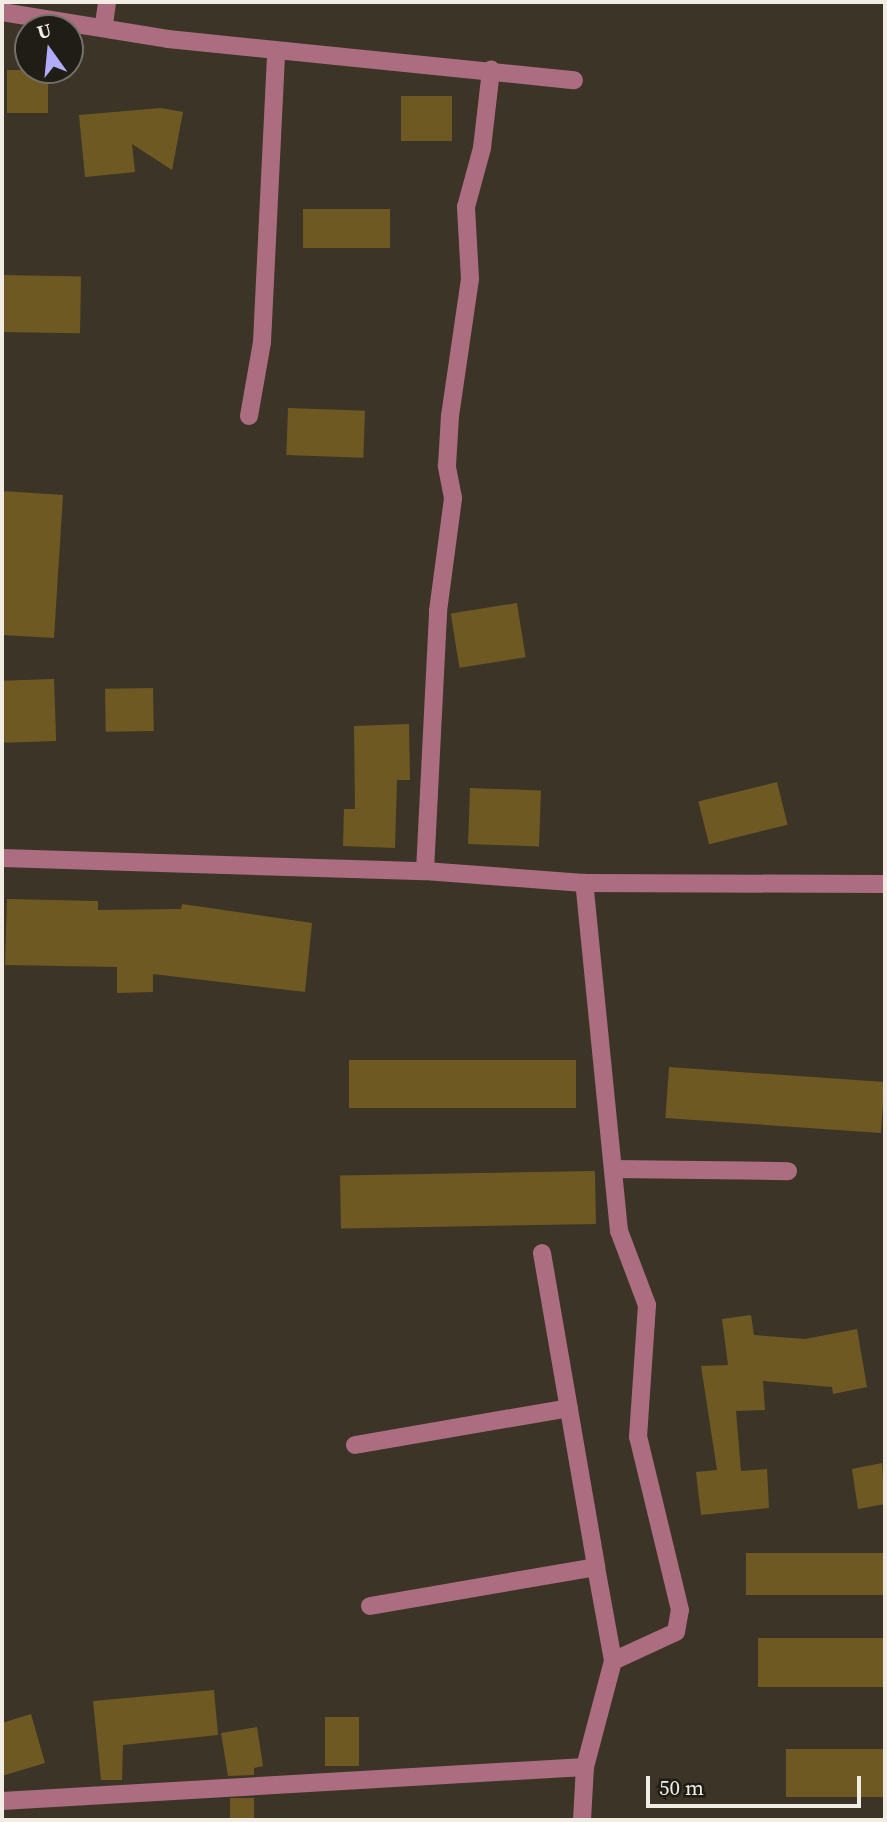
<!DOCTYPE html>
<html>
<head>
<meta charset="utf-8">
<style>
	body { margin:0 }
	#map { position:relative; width:887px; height:1822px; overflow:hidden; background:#3c3527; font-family:"Source Serif 4",serif }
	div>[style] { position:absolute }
	.building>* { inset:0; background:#6f5923; transform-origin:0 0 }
	.minor>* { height:18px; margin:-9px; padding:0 9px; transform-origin:9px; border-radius:9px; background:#ad6d80 }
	span { translate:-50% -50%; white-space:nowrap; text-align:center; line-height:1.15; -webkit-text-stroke:5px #201d17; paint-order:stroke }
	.frame { position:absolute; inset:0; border:4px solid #f1ede4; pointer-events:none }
	.north { position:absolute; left:14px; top:14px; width:70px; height:70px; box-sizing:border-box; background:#201d17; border:2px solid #747069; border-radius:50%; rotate:345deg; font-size:19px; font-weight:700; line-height:28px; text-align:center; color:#f1ede4 }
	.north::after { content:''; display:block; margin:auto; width:24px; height:32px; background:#b1adfa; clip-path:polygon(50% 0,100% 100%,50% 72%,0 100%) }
	.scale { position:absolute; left:646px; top:1776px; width:215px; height:32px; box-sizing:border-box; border:4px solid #f1ede4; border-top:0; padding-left:9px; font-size:21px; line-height:24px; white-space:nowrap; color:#f1ede4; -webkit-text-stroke:5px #201d17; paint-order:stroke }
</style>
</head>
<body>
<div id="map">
	<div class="building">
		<div style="left:7px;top:70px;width:41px;height:43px"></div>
		<div style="left:401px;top:96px;width:51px;height:45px"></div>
		<div style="clip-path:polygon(161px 108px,183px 112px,172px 170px,132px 144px,135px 172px,85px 177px,79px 115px)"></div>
		<div style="left:303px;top:209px;width:87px;height:39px"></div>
		<div style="left:2px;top:275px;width:79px;height:57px;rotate:1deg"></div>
		<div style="left:288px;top:408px;width:77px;height:47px;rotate:2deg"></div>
		<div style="clip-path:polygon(2px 491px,63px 495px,54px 638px,2px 635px)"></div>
		<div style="left:517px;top:603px;width:55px;height:67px;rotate:81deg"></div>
		<div style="left:54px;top:679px;width:62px;height:52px;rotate:88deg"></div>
		<div style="left:153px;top:688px;width:43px;height:48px;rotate:89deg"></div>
		<div style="clip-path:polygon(409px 724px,410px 780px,397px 780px,395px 848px,343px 846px,344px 809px,355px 809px,354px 726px)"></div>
		<div style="left:777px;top:782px;width:44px;height:81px;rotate:76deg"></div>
		<div style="left:470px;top:788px;width:71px;height:56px;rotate:2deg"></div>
		<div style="clip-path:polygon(7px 899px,98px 901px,98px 910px,181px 909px,182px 904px,312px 923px,305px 992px,153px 974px,153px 992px,117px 993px,117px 967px,5px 965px)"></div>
		<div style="left:349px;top:1060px;width:227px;height:48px"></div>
		<div style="left:669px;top:1067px;width:216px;height:51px;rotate:4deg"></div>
		<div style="left:595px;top:1171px;width:53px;height:255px;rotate:89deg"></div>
		<div style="clip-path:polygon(751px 1315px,754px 1335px,805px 1339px,857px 1329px,867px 1387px,833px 1394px,832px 1387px,763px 1381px,765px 1410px,736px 1411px,741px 1471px,767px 1469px,769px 1508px,701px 1515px,696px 1472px,717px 1470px,701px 1366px,728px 1365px,722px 1319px)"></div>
		<div style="clip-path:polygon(882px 1463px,885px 1504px,858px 1509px,852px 1469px)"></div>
		<div style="left:885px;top:1553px;width:42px;height:139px;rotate:90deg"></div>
		<div style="left:885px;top:1638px;width:49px;height:127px;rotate:90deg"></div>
		<div style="clip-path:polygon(214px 1690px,218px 1735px,123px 1745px,122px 1780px,101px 1780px,93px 1701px)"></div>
		<div style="clip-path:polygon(31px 1714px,45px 1763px,2px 1776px,2px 1723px)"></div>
		<div style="left:325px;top:1717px;width:34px;height:49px"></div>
		<div style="clip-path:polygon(257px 1727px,263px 1766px,254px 1768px,254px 1775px,228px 1776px,221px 1733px)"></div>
		<div style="left:885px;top:1749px;width:48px;height:99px;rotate:90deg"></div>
		<div style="left:254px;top:1798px;width:22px;height:24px;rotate:90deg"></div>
	</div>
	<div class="minor">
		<div style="left:2px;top:12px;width:168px;rotate:9.2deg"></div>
		<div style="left:168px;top:39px;width:408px;rotate:5.8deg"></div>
		<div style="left:104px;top:24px;width:22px;rotate:-82deg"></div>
		<div style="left:249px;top:416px;width:75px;rotate:-80deg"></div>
		<div style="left:262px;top:342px;width:290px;rotate:-87.2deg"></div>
		<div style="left:2px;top:858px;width:423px;rotate:1.8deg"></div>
		<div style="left:425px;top:871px;width:159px;rotate:4.3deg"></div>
		<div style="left:584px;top:883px;width:301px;rotate:0.2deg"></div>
		<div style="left:425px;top:871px;width:260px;rotate:-87.1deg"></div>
		<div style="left:438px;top:611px;width:114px;rotate:-82.4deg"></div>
		<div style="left:453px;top:498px;width:33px;rotate:-101deg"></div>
		<div style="left:447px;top:466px;width:50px;rotate:-86.6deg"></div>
		<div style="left:450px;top:416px;width:138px;rotate:-81.7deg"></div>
		<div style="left:470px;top:279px;width:72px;rotate:-93.2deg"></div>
		<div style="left:466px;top:207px;width:61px;rotate:-74.8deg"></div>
		<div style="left:482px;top:148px;width:79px;rotate:-83.4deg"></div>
		<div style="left:614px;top:1169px;width:174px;rotate:0.7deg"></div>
		<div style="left:542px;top:1253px;width:319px;rotate:80.2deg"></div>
		<div style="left:355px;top:1445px;width:217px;rotate:-9.8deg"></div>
		<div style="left:370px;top:1606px;width:229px;rotate:-9.8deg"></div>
		<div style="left:596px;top:1567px;width:96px;rotate:79.7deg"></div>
		<div style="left:2px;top:1801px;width:584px;rotate:-3.34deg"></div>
		<div style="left:582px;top:1820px;width:53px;rotate:-86.8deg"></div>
		<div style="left:585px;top:1767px;width:110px;rotate:-75.2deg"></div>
		<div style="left:613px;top:1661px;width:69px;rotate:-24.7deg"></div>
		<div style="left:676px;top:1632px;width:22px;rotate:-80deg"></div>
		<div style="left:680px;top:1610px;width:178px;rotate:-103.6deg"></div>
		<div style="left:638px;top:1437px;width:132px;rotate:-86.1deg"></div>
		<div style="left:647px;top:1305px;width:79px;rotate:-110.7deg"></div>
		<div style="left:619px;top:1231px;width:350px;rotate:-95.7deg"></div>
	</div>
	<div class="frame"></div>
	<div class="north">U</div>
	<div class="scale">50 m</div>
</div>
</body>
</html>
